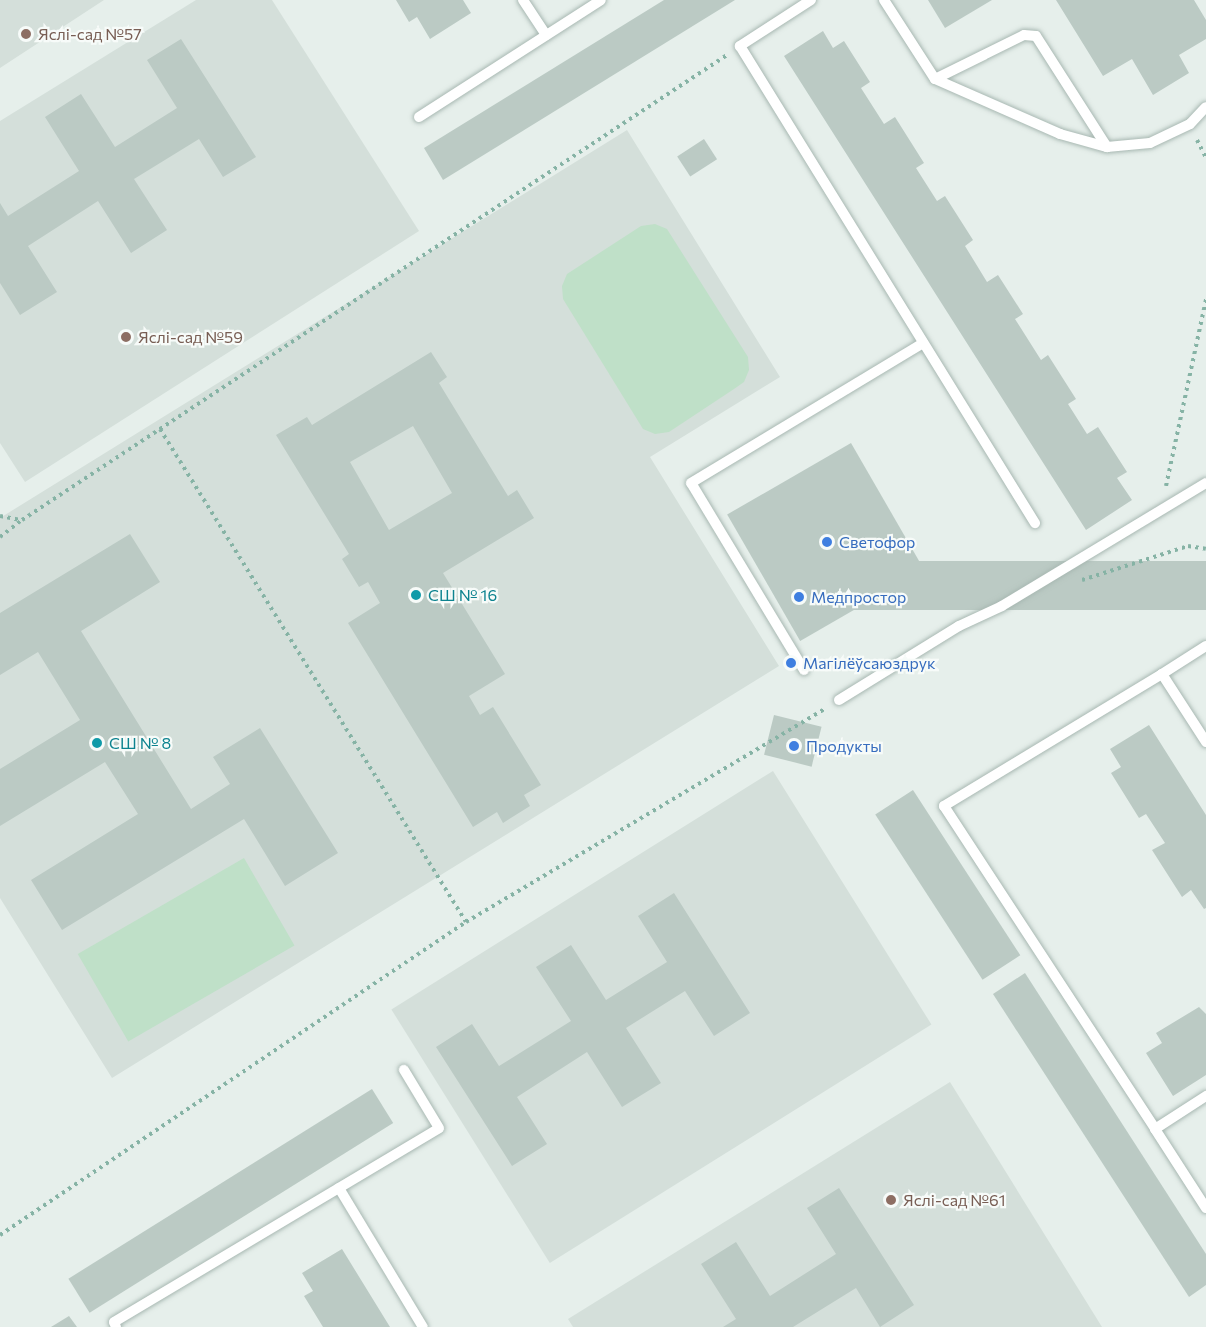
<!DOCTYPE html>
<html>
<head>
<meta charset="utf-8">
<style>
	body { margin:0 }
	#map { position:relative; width:1206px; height:1327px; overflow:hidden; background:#e6efeb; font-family:Commissioner,sans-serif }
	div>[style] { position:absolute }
	.built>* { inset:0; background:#d4dfda; transform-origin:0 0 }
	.green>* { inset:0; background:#bfe0c8; transform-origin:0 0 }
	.building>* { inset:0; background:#bbcac4; transform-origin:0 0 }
	.path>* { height:4px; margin-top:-2px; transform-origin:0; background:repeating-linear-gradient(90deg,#86b3a5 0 3px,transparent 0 7.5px) }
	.roads { filter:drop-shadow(0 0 2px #a8b8b2) drop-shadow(0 0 2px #a8b8b2) }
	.service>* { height:10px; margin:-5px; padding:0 5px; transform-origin:5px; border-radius:5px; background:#fff }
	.dots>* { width:16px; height:16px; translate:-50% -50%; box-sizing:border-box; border:3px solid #f7fbf9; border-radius:50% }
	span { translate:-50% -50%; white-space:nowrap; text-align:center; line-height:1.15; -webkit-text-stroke:4.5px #f7fbf9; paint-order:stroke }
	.education-label { font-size:16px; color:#785e54 }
	.left { translate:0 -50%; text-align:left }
	.shop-label { font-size:16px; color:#366cbe }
	.culture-label { font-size:16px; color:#0d838f }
</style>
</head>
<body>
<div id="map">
	<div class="built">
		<div style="clip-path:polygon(0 0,104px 0,0 68px)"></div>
		<div style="clip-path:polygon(196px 0,272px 0,419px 231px,25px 482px,0 443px,0 121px)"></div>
		<div style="clip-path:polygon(627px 130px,780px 377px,650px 457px,779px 666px,112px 1078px,0 898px,0 518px)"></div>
		<div style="left:773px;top:771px;width:299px;height:450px;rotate:58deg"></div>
		<div style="clip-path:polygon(950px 1082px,1102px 1327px,573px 1327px,568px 1319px)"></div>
	</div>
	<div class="green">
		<div style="clip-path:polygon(655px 224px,667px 229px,748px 357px,749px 370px,744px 382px,734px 389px,669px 432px,655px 434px,643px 429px,563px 299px,562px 286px,567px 274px,641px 226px)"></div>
		<div style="left:244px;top:858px;width:101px;height:192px;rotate:60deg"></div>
	</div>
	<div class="building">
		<div style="clip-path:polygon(396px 0,463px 0,471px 13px,430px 39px,417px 17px,409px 22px)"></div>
		<div style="clip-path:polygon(664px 0,735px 0,443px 180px,424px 148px)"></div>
		<div style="clip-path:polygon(928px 0,992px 0,945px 28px)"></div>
		<div style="clip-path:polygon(1056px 0,1194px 0,1206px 20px,1206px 39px,1179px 55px,1189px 73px,1153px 95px,1132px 59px,1103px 76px)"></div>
		<div style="clip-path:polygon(823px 31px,833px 48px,844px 41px,870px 82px,861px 88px,884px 124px,895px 117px,924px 163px,916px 168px,937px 201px,945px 196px,973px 240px,965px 246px,987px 282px,998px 275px,1023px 314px,1015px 319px,1041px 360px,1048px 355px,1076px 399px,1068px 404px,1087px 434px,1098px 427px,1127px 472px,1117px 478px,1132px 500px,1086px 530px,784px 56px)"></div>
		<div style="clip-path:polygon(181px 39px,256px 157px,223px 177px,199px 139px,134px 179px,167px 230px,131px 253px,98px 201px,28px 246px,57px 292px,20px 315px,0 283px,0 203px,8px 216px,79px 171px,45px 117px,81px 94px,115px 147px,177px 108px,147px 60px)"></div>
		<div style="left:704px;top:139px;width:24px;height:32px;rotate:57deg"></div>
		<div style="clip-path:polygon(evenodd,431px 352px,447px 377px,439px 383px,508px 496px,517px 490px,534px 518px,443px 573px,505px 674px,469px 696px,480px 715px,493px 707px,541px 785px,524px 795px,530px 806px,503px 823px,497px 812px,473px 827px,348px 623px,380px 603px,368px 582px,359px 587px,342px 559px,349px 554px,276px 435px,307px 417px,312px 425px,431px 352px,413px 426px,452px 493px,389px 530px,350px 462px,413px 426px)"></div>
		<div style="left:851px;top:443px;width:146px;height:143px;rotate:60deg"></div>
		<div style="clip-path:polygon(130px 534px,160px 582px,81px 631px,191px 809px,230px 784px,213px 757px,260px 728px,338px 853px,285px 886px,244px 819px,62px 930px,31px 880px,138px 814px,105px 762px,0 826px,0 769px,80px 720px,38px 652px,0 675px,0 613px)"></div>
		<div style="left:1206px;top:561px;width:49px;height:355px;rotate:90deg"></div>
		<div style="left:774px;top:715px;width:49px;height:41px;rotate:14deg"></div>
		<div style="clip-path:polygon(1149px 725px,1206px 815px,1206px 908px,1204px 909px,1191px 890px,1182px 897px,1152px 850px,1165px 843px,1146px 814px,1139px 818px,1111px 773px,1121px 767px,1110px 749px)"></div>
		<div style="left:913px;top:790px;width:197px;height:45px;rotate:57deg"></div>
		<div style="clip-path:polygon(674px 893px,750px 1013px,714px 1036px,685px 991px,626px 1028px,661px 1083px,622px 1107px,587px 1052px,517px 1097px,547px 1144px,512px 1166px,436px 1047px,472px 1024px,499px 1066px,571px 1021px,536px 967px,571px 945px,606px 1000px,667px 962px,638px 916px)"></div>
		<div style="clip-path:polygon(1025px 973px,1206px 1254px,1206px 1285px,1189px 1297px,993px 994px)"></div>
		<div style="clip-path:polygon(1199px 1007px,1206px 1014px,1206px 1075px,1173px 1096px,1146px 1053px,1162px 1043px,1156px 1033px)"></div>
		<div style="left:372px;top:1089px;width:40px;height:358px;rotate:58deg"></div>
		<div style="clip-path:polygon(839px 1188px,914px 1305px,880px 1327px,856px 1288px,793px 1327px,723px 1327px,736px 1319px,701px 1264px,736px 1242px,770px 1296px,836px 1254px,807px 1208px)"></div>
		<div style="clip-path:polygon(342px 1249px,390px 1327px,323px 1327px,304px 1296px,313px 1291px,302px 1273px)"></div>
		<div style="clip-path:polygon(69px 1316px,77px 1327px,51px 1327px)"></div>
	</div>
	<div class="path">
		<div style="left:1197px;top:140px;width:20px;rotate:63deg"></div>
		<div style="left:160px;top:429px;width:580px;rotate:58.17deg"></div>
		<div style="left:1166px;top:486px;width:191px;rotate:-77.9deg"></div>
		<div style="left:0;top:516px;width:21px;rotate:11deg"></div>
		<div style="left:0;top:537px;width:28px;rotate:-38deg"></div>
		<div style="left:22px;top:520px;width:845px;rotate:-33.41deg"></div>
		<div style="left:1082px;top:580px;width:111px;rotate:-17.8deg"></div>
		<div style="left:1188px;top:546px;width:18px;rotate:9deg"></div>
		<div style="left:0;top:1235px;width:561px;rotate:-33.89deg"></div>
		<div style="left:466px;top:922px;width:419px;rotate:-30.7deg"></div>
	</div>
	<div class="roads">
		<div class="service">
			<div style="left:523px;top:0;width:42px;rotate:56.7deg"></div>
			<div style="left:811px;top:0;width:85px;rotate:147.1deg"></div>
			<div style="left:740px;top:46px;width:561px;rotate:58.27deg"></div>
			<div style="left:884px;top:0;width:94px;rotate:57.2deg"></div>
			<div style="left:935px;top:79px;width:99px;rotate:-26.3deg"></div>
			<div style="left:1024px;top:35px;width:12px;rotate:5deg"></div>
			<div style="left:1036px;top:36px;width:132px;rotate:57.4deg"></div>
			<div style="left:1107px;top:147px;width:43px;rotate:-5.3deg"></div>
			<div style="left:1150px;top:143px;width:44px;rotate:-25.4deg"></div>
			<div style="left:1190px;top:124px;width:23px;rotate:-47deg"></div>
			<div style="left:935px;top:79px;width:137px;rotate:23.7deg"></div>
			<div style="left:1060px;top:134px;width:49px;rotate:15.5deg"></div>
			<div style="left:419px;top:117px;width:216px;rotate:-32.7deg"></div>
			<div style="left:804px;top:670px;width:218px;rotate:-121.1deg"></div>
			<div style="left:691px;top:483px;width:271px;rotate:-31.1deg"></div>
			<div style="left:1162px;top:674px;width:52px;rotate:-32.5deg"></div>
			<div style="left:839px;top:700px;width:141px;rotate:-31.7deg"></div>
			<div style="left:959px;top:626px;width:47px;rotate:-24.9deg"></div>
			<div style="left:1002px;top:606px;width:238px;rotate:-31.1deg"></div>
			<div style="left:1206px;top:742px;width:81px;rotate:-122.9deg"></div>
			<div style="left:1162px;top:674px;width:255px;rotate:148.8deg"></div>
			<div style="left:944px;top:806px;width:386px;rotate:56.8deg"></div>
			<div style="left:1155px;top:1129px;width:61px;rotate:-32.9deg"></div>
			<div style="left:1155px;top:1129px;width:94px;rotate:57.2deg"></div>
			<div style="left:339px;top:1188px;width:162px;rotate:58.9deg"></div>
			<div style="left:116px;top:1327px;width:5px;rotate:-112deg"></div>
			<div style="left:114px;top:1322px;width:378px;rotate:-30.8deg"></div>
			<div style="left:439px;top:1128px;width:68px;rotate:-121.1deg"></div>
		</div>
	</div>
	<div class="dots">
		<div style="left:26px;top:34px;background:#8d6e63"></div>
		<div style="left:126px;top:337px;background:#8d6e63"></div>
		<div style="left:827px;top:542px;background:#3f7fe0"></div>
		<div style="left:416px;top:595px;background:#0f9aa8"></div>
		<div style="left:799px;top:597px;background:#3f7fe0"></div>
		<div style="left:791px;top:663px;background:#3f7fe0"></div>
		<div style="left:97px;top:743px;background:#0f9aa8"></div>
		<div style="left:794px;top:746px;background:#3f7fe0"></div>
		<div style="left:891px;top:1200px;background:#8d6e63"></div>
	</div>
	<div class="education-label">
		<span class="left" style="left:38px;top:34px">Яслі-сад №57</span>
		<span class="left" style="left:138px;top:337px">Яслі-сад №59</span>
		<span class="left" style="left:903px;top:1200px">Яслі-сад №61</span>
	</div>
	<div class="shop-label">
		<span class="left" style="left:839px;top:542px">Светофор</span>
		<span class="left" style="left:811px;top:597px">Медпростор</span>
		<span class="left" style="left:803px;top:663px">Магілёўсаюздрук</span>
		<span class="left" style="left:806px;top:746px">Продукты</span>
	</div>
	<div class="culture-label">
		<span class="left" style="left:428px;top:595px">СШ № 16</span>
		<span class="left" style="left:109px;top:743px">СШ № 8</span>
	</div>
</div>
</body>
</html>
